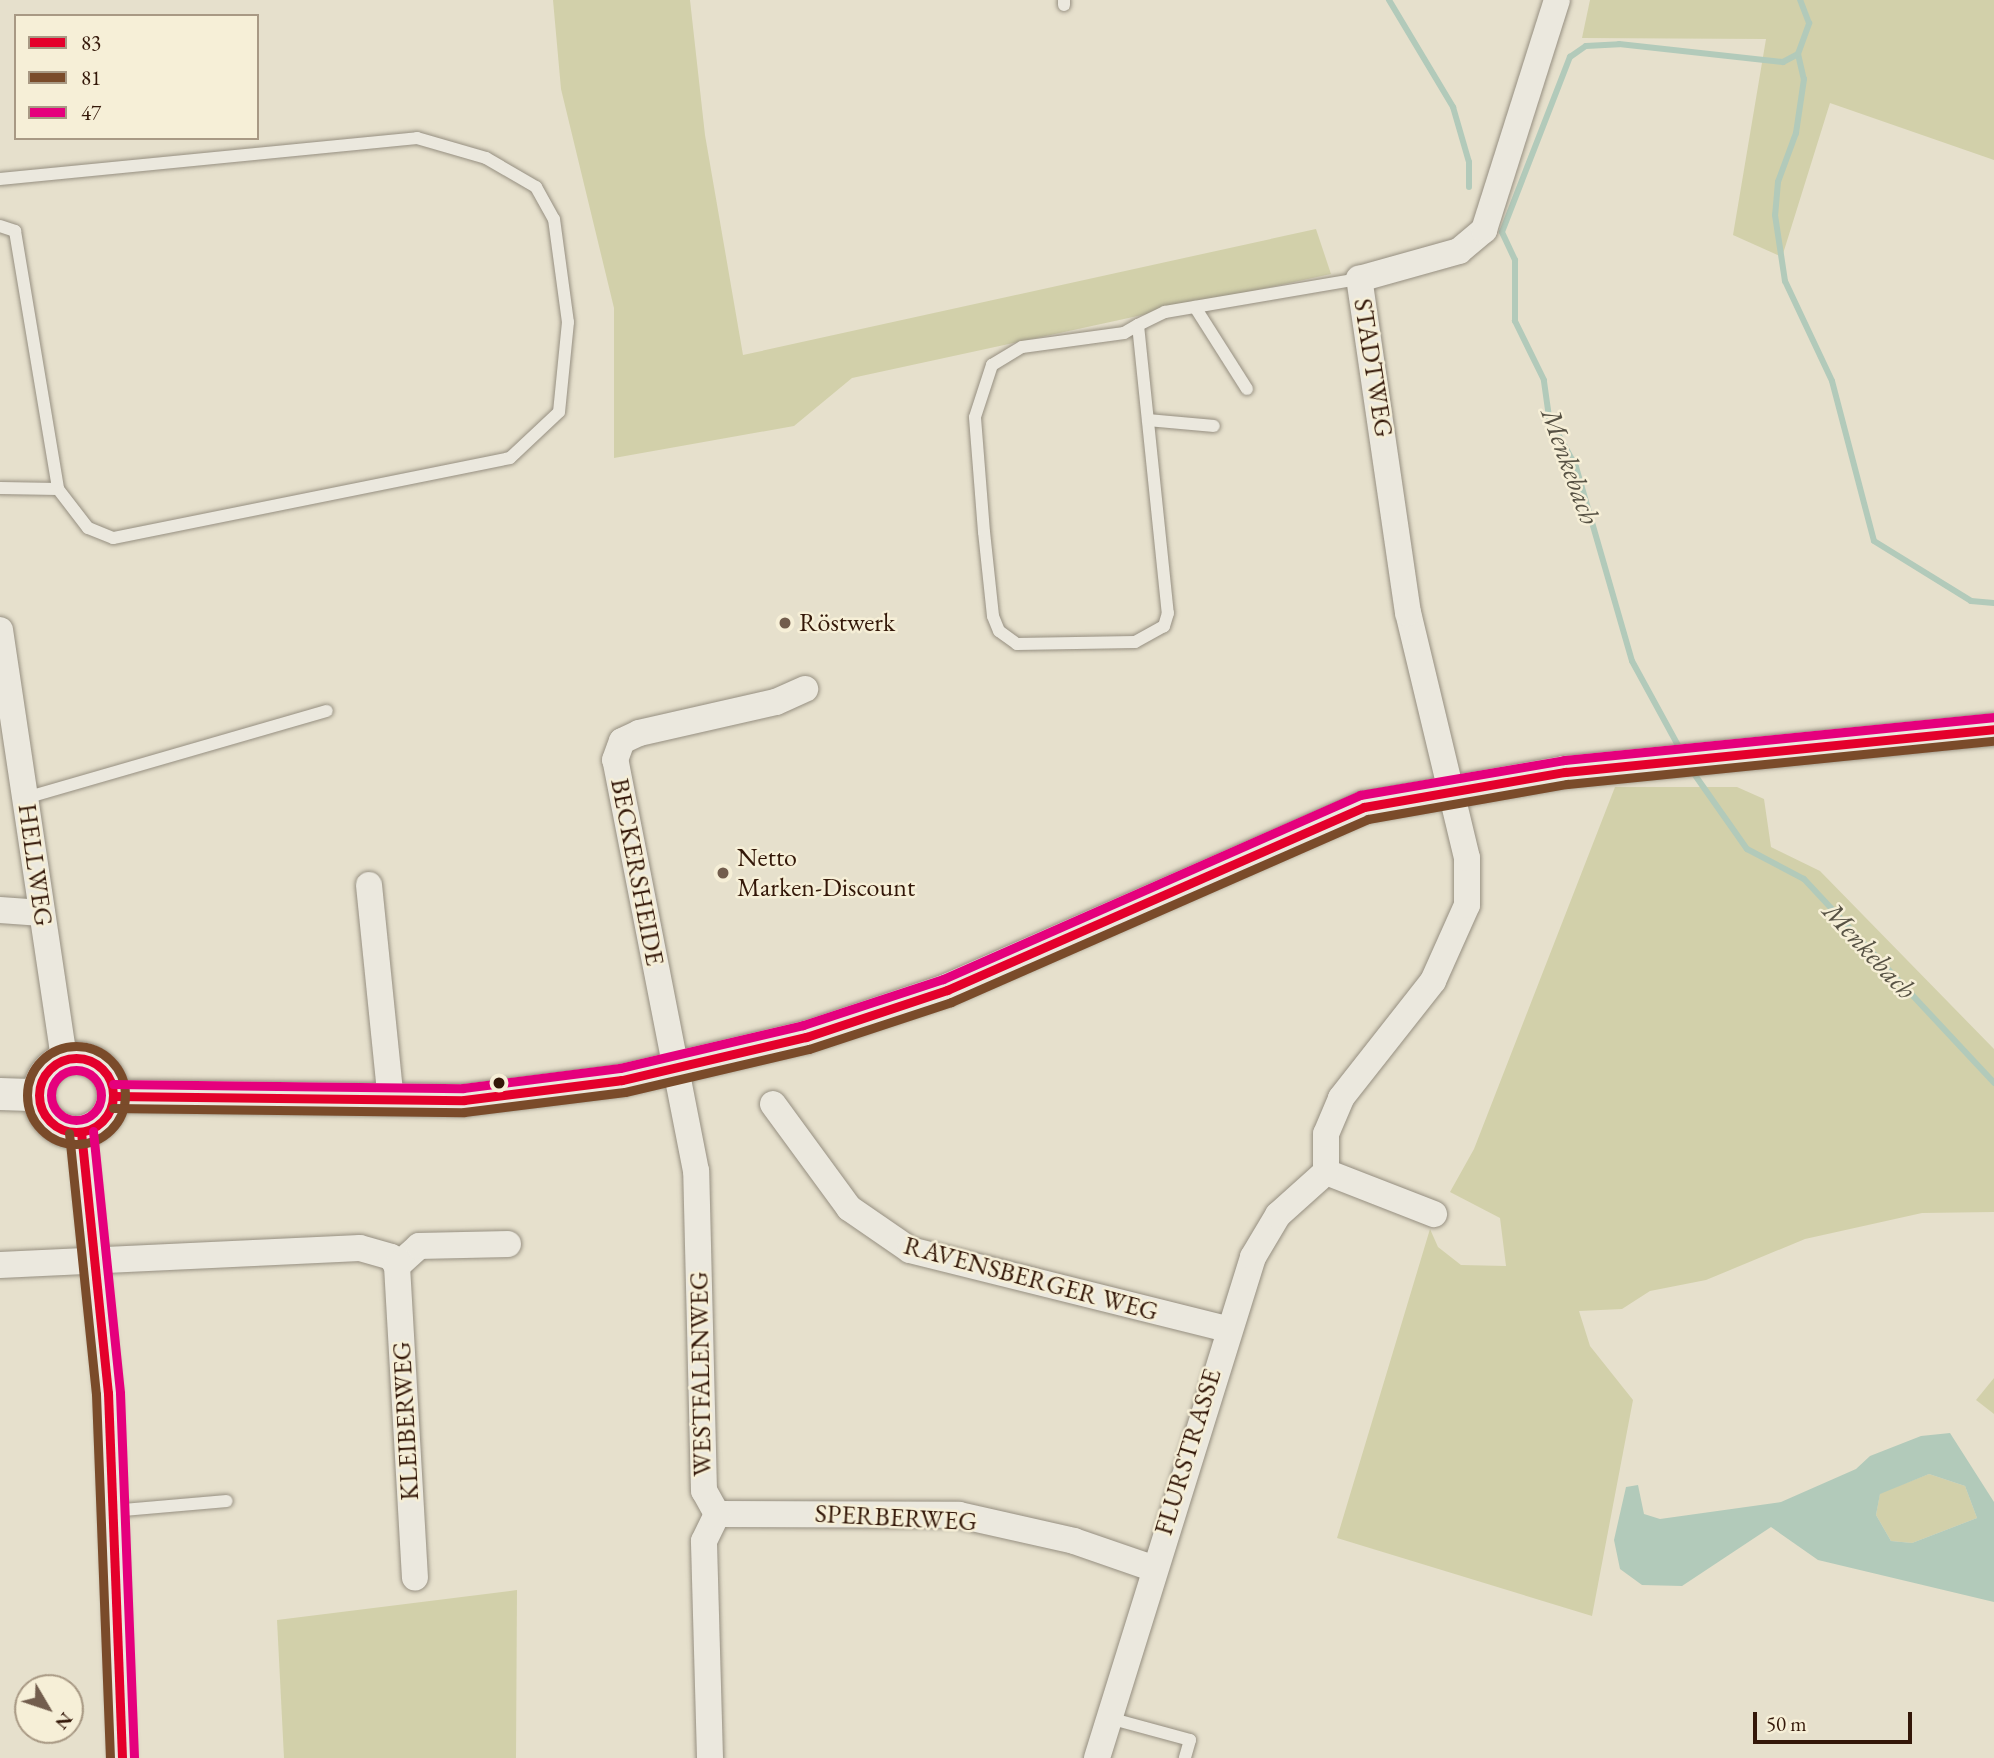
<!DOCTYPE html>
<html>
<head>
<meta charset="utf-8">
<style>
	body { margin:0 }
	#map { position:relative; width:1994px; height:1758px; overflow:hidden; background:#e6e0cc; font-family:"EB Garamond",serif }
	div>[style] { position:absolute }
	.green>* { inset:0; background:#d2d0aa }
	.water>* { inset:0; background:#b2caba }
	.stream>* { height:6px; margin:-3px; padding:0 3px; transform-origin:3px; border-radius:3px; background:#b2caba }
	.roads { filter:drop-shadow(0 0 2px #968f81) drop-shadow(0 0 2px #968f81) }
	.service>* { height:12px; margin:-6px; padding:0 6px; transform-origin:6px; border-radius:6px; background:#ebe8de }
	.minor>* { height:26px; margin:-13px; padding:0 13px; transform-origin:13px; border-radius:13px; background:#ebe8de }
	.tertiary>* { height:32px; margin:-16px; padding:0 16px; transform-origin:16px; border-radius:16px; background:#ebe8de }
	.tertiary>.ring { margin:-16px; padding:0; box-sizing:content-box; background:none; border:32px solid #ebe8de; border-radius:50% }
	.bus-1>* { height:9px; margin:-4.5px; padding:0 4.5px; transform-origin:4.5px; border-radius:4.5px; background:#e4002b }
	.bus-1>.ring { margin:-4.5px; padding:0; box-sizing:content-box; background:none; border:9px solid #e4002b; border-radius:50% }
	.bus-2>* { height:9px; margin:-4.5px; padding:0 4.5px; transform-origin:4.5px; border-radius:4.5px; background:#7a4b2a }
	.bus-2>.ring { margin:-4.5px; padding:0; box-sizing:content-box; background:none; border:9px solid #7a4b2a; border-radius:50% }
	.bus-3>* { height:9px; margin:-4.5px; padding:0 4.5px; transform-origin:4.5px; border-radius:4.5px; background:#e5007d }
	.bus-3>.ring { margin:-4.5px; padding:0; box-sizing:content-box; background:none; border:9px solid #e5007d; border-radius:50% }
	.dots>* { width:19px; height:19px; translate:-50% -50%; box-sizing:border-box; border:4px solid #f6efd7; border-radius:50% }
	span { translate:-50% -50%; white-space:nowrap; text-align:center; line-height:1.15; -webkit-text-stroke:5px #f6efd7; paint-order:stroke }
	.street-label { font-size:26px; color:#331708 }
	.poi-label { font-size:26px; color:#331708 }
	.left { translate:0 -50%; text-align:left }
	.water-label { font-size:28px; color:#575244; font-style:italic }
	.legend { position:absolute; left:14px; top:14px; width:245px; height:126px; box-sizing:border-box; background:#f6efd7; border:2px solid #a89984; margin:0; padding:9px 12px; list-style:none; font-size:21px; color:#331708 }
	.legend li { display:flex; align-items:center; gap:14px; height:35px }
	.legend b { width:35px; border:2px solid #a89984 }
	.north { position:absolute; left:14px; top:1674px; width:70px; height:70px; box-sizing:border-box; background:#f6efd7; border:2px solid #a89984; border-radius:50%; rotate:129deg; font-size:19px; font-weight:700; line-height:28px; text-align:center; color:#331708 }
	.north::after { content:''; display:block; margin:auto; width:24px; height:32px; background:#725d4d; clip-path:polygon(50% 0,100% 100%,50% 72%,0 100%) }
	.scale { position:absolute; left:1753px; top:1712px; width:159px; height:32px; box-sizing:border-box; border:4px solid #331708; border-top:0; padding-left:9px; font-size:21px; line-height:24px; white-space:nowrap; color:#331708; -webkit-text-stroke:5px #f6efd7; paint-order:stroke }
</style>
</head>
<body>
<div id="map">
	<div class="green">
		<div style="clip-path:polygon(553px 0,690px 0,705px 135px,743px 355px,1316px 229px,1331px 274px,852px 378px,794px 426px,614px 458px,614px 308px,561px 89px)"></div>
		<div style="clip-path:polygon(1590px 0,1994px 0,1994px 160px,1830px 103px,1782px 257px,1733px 235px,1766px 39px,1582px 38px)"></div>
		<div style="clip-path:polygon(1615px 787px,1737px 787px,1764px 799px,1771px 847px,1820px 871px,1994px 1049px,1994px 1212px,1922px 1213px,1805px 1239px,1706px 1280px,1650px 1291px,1622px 1309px,1579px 1311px,1590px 1346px,1633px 1400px,1592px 1616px,1337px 1538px,1430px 1229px,1438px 1247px,1461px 1265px,1506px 1266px,1500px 1218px,1450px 1192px,1474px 1149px)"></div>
		<div style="clip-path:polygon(1994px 1378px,1994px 1414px,1976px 1400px)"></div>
		<div style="clip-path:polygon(1929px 1474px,1965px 1486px,1977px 1518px,1912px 1543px,1891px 1541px,1876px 1515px,1880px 1493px)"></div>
		<div style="clip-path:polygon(517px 1590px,516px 1758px,284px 1758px,277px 1620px)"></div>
	</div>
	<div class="water">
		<div style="clip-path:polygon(evenodd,1950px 1433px,1994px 1502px,1994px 1602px,1818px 1560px,1771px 1527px,1682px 1586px,1642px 1585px,1620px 1569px,1614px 1540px,1626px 1487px,1638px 1485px,1644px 1514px,1660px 1519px,1781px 1502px,1856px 1469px,1870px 1456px,1921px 1436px,1950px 1433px,1929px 1474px,1965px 1486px,1977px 1518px,1912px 1543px,1891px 1541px,1876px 1515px,1880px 1494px,1929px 1474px)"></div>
	</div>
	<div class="stream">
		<div style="left:1389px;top:0;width:125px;rotate:59.1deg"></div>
		<div style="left:1453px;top:107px;width:57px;rotate:73.8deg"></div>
		<div style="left:1469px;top:162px;width:25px;rotate:90deg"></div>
		<div style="left:1798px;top:54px;width:26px;rotate:77deg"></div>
		<div style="left:1804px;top:79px;width:55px;rotate:98.4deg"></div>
		<div style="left:1796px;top:133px;width:52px;rotate:110.2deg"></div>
		<div style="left:1778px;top:182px;width:33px;rotate:95deg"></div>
		<div style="left:1775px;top:215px;width:67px;rotate:81.4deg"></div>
		<div style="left:1785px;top:281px;width:110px;rotate:64.8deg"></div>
		<div style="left:1832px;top:381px;width:165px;rotate:75.3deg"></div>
		<div style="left:1874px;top:541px;width:114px;rotate:31.7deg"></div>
		<div style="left:1971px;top:601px;width:23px;rotate:5deg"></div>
		<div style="left:1680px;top:749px;width:100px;rotate:-118.6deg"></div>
		<div style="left:1632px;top:661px;width:202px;rotate:-106.1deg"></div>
		<div style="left:1576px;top:467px;width:57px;rotate:-118.4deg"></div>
		<div style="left:1549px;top:417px;width:37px;rotate:-98deg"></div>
		<div style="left:1544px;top:380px;width:66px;rotate:-116.2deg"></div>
		<div style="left:1515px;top:321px;width:61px;rotate:-90deg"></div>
		<div style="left:1515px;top:260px;width:31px;rotate:-115deg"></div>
		<div style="left:1502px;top:232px;width:188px;rotate:-68.8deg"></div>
		<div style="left:1570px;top:57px;width:19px;rotate:-35deg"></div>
		<div style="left:1586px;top:46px;width:33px;rotate:-3deg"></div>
		<div style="left:1619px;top:44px;width:165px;rotate:6.3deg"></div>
		<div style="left:1783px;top:62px;width:17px;rotate:-28deg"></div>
		<div style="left:1798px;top:54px;width:33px;rotate:-70deg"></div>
		<div style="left:1809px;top:23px;width:25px;rotate:-111deg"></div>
		<div style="left:1690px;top:768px;width:99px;rotate:54.9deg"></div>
		<div style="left:1747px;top:849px;width:64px;rotate:27.8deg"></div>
		<div style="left:1804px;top:879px;width:279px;rotate:47deg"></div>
	</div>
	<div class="roads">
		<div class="service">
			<div style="left:1064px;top:5px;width:5px;rotate:-90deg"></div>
			<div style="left:0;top:179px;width:419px;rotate:-5.6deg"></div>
			<div style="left:417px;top:138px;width:72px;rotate:16.2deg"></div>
			<div style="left:486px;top:158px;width:58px;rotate:30.1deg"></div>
			<div style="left:536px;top:187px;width:37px;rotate:61deg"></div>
			<div style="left:554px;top:219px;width:104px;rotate:82.3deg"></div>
			<div style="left:568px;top:322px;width:90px;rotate:95.7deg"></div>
			<div style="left:559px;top:412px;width:67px;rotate:136.8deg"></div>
			<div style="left:510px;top:458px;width:405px;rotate:168.6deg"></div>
			<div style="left:113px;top:538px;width:27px;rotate:-158deg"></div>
			<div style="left:88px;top:528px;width:49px;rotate:-127.6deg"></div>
			<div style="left:58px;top:489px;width:58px;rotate:-179deg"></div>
			<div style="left:0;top:226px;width:16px;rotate:18deg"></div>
			<div style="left:15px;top:231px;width:262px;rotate:80.5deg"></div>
			<div style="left:1195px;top:307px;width:97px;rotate:57.6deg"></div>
			<div style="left:1138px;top:325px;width:290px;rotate:84.1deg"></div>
			<div style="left:1168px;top:613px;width:14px;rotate:107deg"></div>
			<div style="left:1164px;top:626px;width:33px;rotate:151deg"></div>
			<div style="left:1135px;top:642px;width:118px;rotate:179deg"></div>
			<div style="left:1017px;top:644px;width:22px;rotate:-144deg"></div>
			<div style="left:999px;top:631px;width:16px;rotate:-112deg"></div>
			<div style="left:993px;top:616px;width:84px;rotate:-96.1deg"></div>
			<div style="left:984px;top:532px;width:115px;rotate:-94.5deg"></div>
			<div style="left:975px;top:417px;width:55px;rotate:-71.9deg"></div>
			<div style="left:992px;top:365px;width:35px;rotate:-31deg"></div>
			<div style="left:1022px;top:347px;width:103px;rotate:-7.8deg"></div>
			<div style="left:1124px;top:333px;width:16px;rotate:-30deg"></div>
			<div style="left:1138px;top:325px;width:30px;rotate:-26deg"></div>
			<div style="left:1165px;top:312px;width:197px;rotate:-9.7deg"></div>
			<div style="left:1148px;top:420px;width:66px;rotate:5.2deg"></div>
			<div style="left:25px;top:798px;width:314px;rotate:-16.1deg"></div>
			<div style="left:112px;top:1511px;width:115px;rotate:-5deg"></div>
			<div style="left:1109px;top:1718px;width:84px;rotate:15.2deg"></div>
			<div style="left:1190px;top:1740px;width:19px;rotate:106deg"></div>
		</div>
		<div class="minor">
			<div style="left:0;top:630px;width:434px;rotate:81.5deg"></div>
			<div style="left:369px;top:885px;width:218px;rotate:84.2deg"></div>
			<div style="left:0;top:910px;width:42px;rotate:4.1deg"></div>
			<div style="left:773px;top:1104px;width:129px;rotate:53.8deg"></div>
			<div style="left:849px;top:1208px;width:74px;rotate:34.5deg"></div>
			<div style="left:910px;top:1250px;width:327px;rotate:14deg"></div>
			<div style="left:81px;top:1132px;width:262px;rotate:84.1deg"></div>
			<div style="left:108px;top:1393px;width:365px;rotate:87.8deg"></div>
			<div style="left:1326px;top:1172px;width:38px;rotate:-90deg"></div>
			<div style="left:1326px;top:1134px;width:39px;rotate:-67deg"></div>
			<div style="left:1341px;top:1098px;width:149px;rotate:-51.8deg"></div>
			<div style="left:1433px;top:981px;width:83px;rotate:-65.9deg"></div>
			<div style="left:1467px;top:905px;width:47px;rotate:-90deg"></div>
			<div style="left:1467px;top:858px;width:252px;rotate:-103.5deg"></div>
			<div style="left:1408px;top:613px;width:338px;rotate:-98.3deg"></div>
			<div style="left:1359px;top:279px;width:104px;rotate:-15.6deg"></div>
			<div style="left:1459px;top:251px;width:33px;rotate:-40deg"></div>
			<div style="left:1484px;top:230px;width:241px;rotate:-72.4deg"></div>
			<div style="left:1326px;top:1172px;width:116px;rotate:21.3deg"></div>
			<div style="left:0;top:1265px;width:360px;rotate:-2.7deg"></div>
			<div style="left:360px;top:1248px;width:32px;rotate:16deg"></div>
			<div style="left:391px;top:1257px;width:11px;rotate:56deg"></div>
			<div style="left:397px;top:1266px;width:312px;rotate:86.7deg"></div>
			<div style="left:397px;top:1266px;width:30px;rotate:-42deg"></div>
			<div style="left:419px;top:1246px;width:89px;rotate:-1.3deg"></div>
			<div style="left:717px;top:1514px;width:242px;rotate:0.2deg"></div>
			<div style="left:959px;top:1515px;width:118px;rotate:12.7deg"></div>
			<div style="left:1074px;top:1541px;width:83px;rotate:19.1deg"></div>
			<div style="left:710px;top:1758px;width:217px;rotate:-91.6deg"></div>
			<div style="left:704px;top:1541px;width:30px;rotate:-64deg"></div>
			<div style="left:717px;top:1514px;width:26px;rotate:-119deg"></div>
			<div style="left:704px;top:1491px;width:320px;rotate:-91.4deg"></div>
			<div style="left:696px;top:1171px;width:419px;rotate:-101.1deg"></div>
			<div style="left:615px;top:760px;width:20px;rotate:-70deg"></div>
			<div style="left:622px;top:741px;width:19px;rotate:-25deg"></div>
			<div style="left:639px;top:733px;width:140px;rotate:-12.8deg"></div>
			<div style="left:776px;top:702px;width:32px;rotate:-24deg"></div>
			<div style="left:1097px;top:1758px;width:525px;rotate:-72.7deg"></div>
			<div style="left:1253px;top:1257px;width:49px;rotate:-59.2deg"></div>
			<div style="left:1278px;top:1215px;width:64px;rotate:-41.9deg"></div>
		</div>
		<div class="tertiary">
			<div class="ring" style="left:39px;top:1058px;width:42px;height:42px"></div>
			<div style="left:0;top:1094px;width:38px;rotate:2deg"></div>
			<div style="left:113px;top:1096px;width:351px;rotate:0.7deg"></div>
			<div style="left:464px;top:1100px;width:159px;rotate:-7.2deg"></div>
			<div style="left:622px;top:1080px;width:189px;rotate:-13.2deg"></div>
			<div style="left:806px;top:1037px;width:149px;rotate:-18.4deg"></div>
			<div style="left:947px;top:990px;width:455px;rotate:-23.7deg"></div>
			<div style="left:1364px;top:807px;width:204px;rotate:-9.9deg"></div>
			<div style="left:1565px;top:772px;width:431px;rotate:-5.7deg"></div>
		</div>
	</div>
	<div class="bus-1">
		<div class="ring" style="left:39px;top:1058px;width:65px;height:65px"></div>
		<div style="left:113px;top:1096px;width:351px;rotate:0.7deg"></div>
		<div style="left:464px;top:1100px;width:159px;rotate:-7.2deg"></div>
		<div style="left:622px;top:1080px;width:189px;rotate:-13.2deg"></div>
		<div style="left:806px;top:1037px;width:149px;rotate:-18.4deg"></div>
		<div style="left:947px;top:990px;width:455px;rotate:-23.7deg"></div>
		<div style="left:1364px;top:807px;width:204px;rotate:-9.9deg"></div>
		<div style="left:1565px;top:772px;width:431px;rotate:-5.7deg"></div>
		<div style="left:81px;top:1132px;width:262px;rotate:84.1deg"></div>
		<div style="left:108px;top:1393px;width:365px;rotate:87.8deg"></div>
	</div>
	<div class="bus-2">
		<div class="ring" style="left:27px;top:1046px;width:89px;height:89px"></div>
		<div style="left:113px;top:1108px;width:351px;rotate:0.7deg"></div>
		<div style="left:464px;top:1112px;width:162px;rotate:-7.1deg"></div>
		<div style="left:625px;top:1092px;width:189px;rotate:-13.2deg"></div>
		<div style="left:809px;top:1049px;width:150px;rotate:-18.3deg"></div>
		<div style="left:951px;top:1002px;width:455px;rotate:-23.7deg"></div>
		<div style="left:1368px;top:819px;width:202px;rotate:-10deg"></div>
		<div style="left:1567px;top:784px;width:429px;rotate:-5.8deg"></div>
		<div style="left:69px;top:1133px;width:262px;rotate:84.1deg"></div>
		<div style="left:96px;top:1394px;width:364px;rotate:87.8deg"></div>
	</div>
	<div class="bus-3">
		<div class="ring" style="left:51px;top:1070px;width:41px;height:41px"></div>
		<div style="left:113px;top:1084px;width:350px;rotate:0.7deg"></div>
		<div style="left:463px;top:1088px;width:158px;rotate:-7.3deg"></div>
		<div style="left:620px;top:1068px;width:188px;rotate:-13.2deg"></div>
		<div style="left:803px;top:1025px;width:147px;rotate:-18.2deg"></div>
		<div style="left:943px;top:979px;width:456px;rotate:-23.8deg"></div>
		<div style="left:1360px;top:795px;width:207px;rotate:-9.7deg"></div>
		<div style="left:1564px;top:760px;width:431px;rotate:-5.7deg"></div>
		<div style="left:93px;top:1131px;width:263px;rotate:84.1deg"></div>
		<div style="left:120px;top:1393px;width:365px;rotate:87.8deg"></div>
	</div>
	<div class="dots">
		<div style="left:785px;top:623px;background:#725d4d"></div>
		<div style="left:723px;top:873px;background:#725d4d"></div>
		<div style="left:499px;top:1083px;background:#331708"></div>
	</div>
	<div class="street-label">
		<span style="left:1373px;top:368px;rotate:81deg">STADTWEG</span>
		<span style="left:35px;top:865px;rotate:82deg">HELLWEG</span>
		<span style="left:637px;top:872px;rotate:79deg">BECKERSHEIDE</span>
		<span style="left:1031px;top:1279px;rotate:15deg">RAVENSBERGER WEG</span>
		<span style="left:701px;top:1374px;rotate:-91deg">WESTFALENWEG</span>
		<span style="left:406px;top:1421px;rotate:-93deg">KLEIBERWEG</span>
		<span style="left:1188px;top:1452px;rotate:-73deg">FLURSTRASSE</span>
		<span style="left:896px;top:1518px;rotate:3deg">SPERBERWEG</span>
	</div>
	<div class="poi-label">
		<span class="left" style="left:799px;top:623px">Röstwerk</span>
		<span class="left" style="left:737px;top:873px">Netto<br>Marken-Discount</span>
	</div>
	<div class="water-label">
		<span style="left:1571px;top:466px;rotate:70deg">Menkebach</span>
		<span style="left:1870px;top:950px;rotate:47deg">Menkebach</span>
	</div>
	<ul class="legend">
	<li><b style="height:9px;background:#e4002b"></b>83</li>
	<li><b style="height:9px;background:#7a4b2a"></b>81</li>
	<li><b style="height:9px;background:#e5007d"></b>47</li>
	</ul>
	<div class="north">N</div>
	<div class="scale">50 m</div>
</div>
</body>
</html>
